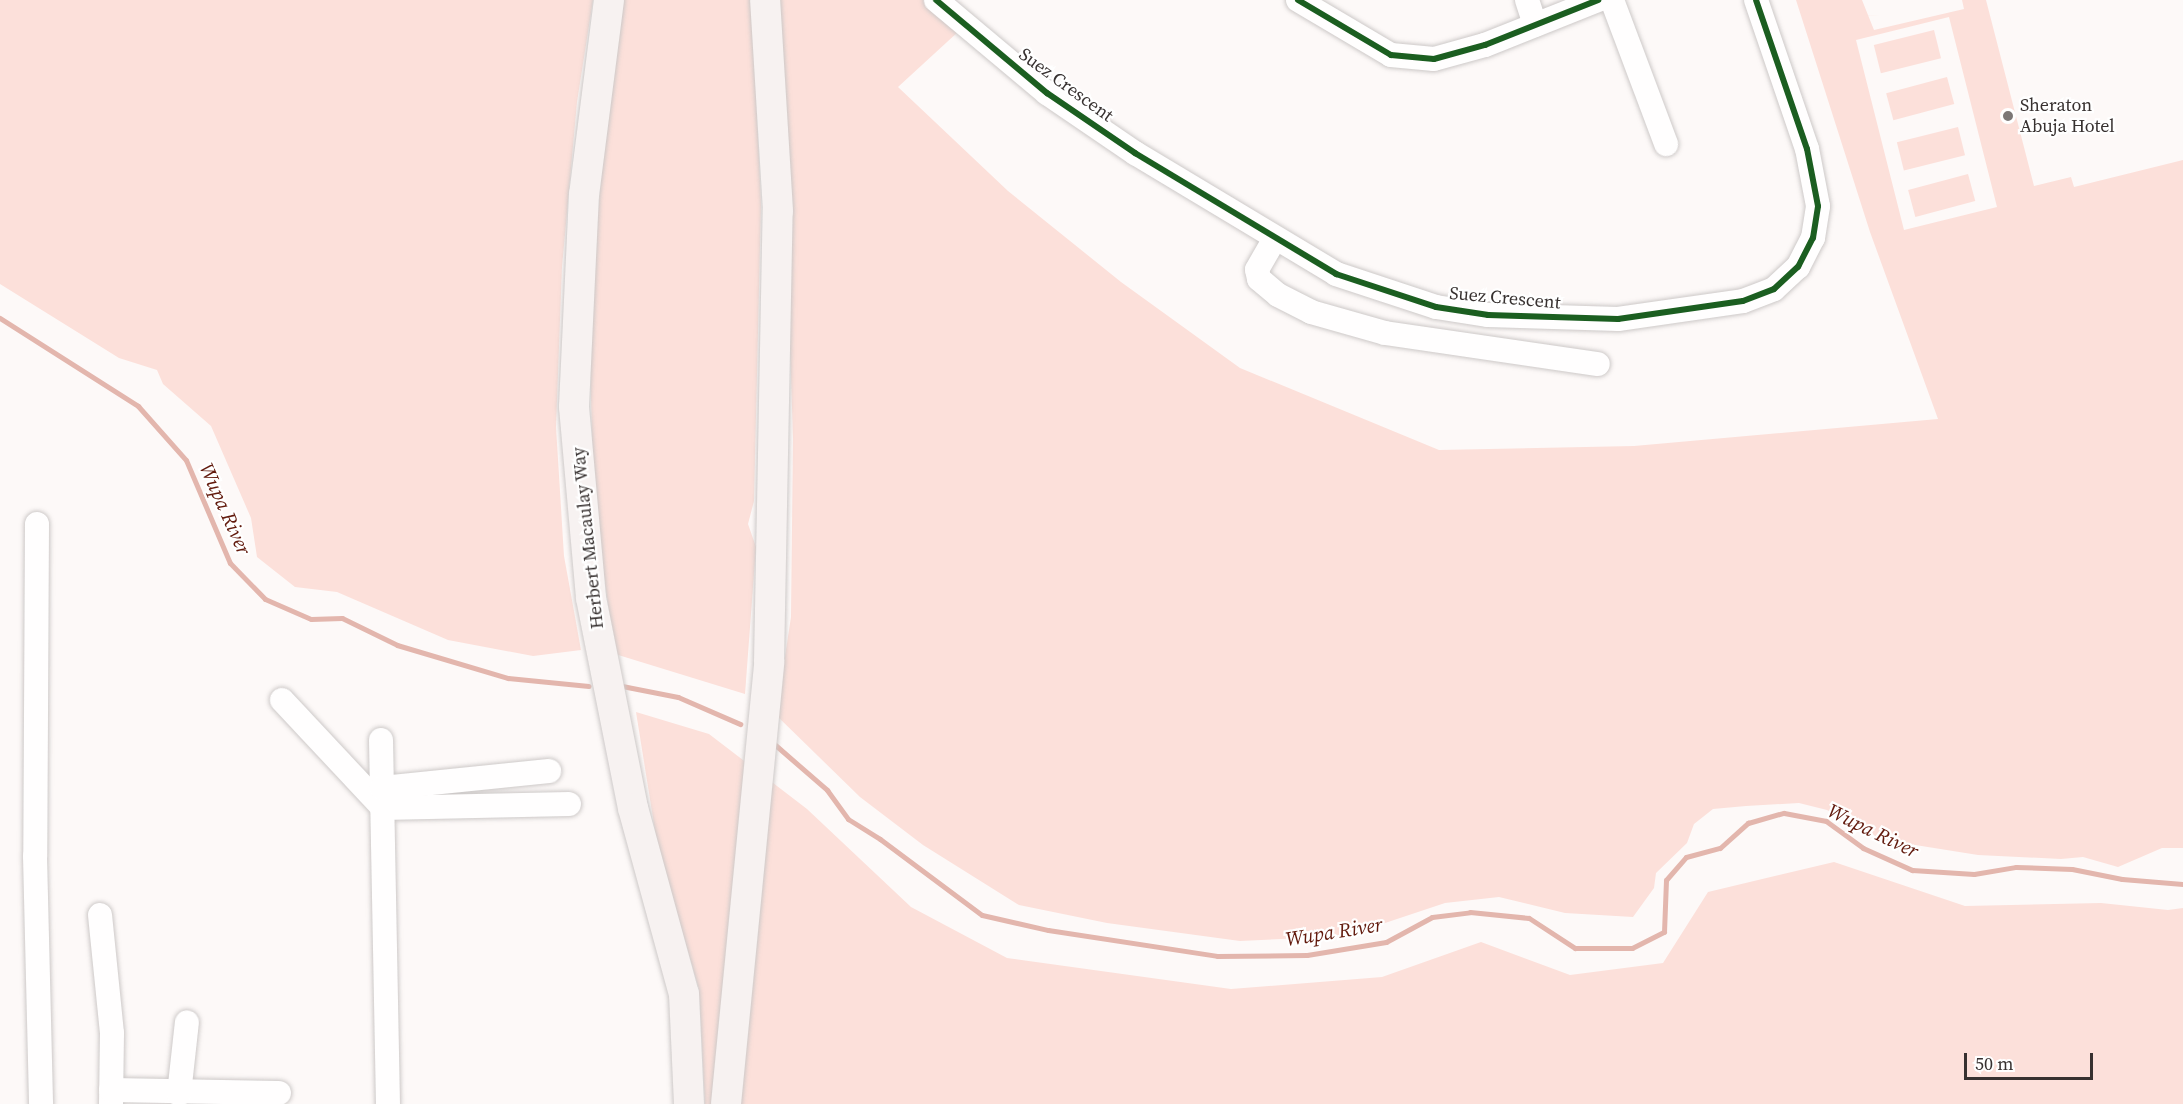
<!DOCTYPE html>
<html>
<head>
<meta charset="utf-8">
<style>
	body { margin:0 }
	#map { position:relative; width:2183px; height:1104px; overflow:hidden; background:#fdf9f8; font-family:"Source Serif 4",serif }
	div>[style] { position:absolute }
	.green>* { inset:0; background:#fce0da; transform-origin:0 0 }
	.stream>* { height:5px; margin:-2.5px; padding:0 2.5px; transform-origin:2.5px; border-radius:2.5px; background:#e3b6ad }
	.roads { filter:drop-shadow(0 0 2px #cdc9c8) drop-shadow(0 0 2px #cdc9c8) }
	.minor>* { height:24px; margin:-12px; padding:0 12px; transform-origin:12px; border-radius:12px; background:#fffefe }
	.major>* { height:30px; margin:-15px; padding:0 15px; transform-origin:15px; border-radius:15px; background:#f7f2f1 }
	.cycleway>* { height:6px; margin:-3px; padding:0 3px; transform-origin:3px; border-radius:3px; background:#1b5e20 }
	.dots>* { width:16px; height:16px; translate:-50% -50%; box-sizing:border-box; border:3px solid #fff; border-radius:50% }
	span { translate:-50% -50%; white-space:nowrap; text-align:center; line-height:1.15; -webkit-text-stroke:4.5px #fff; paint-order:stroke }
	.street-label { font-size:18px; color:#373130 }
	.poi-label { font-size:18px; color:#373130 }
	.left { translate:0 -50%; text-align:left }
	.water-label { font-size:20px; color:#621a0d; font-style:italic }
	.scale { position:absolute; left:1964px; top:1053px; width:129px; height:27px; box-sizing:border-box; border:3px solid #373130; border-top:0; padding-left:8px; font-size:18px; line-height:21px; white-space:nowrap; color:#373130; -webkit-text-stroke:4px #fff; paint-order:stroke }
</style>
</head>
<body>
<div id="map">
	<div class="green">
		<div style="clip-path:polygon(0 0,593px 0,577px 102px,562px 267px,556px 427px,564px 556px,581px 650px,533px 656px,448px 640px,337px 592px,295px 587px,257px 557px,251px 518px,211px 426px,163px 384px,157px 370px,119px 358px,0 284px)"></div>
		<div style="clip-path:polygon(623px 0,752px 0,761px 205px,754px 501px,748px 524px,756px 547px,745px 694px,615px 654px,594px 504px,590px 364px,598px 213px,613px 49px)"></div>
		<div style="clip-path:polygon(evenodd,779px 0,953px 0,971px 20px,898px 87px,1008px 191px,1121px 282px,1240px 368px,1439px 450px,1634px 446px,1938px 419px,1870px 232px,1796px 0,1862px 0,1874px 30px,1964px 9px,1962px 0,1986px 0,2034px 186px,2071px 177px,2074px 187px,2183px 160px,2183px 848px,2162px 848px,2118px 867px,2083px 857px,2061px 859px,1978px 855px,1909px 844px,1894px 846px,1827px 810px,1799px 803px,1746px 806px,1713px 809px,1694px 824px,1687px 843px,1656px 873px,1654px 888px,1633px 917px,1565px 913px,1499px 897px,1445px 903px,1346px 936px,1240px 941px,1107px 923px,1019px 905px,923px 845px,860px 797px,776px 715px,791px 617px,793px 439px,779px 0,1949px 17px,1997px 207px,1904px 230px,1856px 40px,1949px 17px)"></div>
		<div style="left:1934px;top:30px;width:29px;height:62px;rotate:76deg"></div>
		<div style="left:1947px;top:77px;width:28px;height:63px;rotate:75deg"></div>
		<div style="left:1958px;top:127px;width:29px;height:63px;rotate:76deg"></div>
		<div style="left:1968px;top:174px;width:28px;height:62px;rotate:75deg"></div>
		<div style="clip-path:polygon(636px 712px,709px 734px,807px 809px,911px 907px,1007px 958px,1231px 989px,1382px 977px,1481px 942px,1570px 975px,1663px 963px,1708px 892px,1834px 862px,1965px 906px,2101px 903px,2168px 910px,2183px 908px,2183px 1104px,705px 1104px,699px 989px,658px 849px)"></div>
	</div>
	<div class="stream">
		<div style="left:0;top:318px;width:164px;rotate:32.5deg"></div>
		<div style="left:138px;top:406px;width:72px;rotate:48.4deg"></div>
		<div style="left:186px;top:460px;width:112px;rotate:66.9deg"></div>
		<div style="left:230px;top:563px;width:50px;rotate:45.8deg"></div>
		<div style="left:265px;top:599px;width:50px;rotate:23.5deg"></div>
		<div style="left:311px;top:619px;width:31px;rotate:-2deg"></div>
		<div style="left:342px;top:618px;width:61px;rotate:26.1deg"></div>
		<div style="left:397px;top:645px;width:116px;rotate:16.6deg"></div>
		<div style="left:508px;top:678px;width:81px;rotate:5.6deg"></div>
		<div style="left:622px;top:686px;width:57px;rotate:11.1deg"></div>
		<div style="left:678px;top:697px;width:68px;rotate:23.5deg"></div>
		<div style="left:773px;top:743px;width:72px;rotate:41deg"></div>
		<div style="left:827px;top:790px;width:36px;rotate:54deg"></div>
		<div style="left:848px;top:819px;width:38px;rotate:32deg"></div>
		<div style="left:880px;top:839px;width:127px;rotate:36.7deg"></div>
		<div style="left:982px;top:915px;width:68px;rotate:12.8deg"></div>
		<div style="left:1048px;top:930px;width:171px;rotate:8.7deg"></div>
		<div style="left:1217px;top:956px;width:90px;rotate:-0.6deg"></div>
		<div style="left:1307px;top:955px;width:80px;rotate:-9.3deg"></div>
		<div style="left:1386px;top:942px;width:52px;rotate:-28.5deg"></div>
		<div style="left:1432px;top:917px;width:38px;rotate:-7deg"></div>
		<div style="left:1470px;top:912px;width:59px;rotate:5.8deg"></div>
		<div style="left:1529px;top:918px;width:55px;rotate:33.1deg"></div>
		<div style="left:1575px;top:948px;width:57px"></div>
		<div style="left:1632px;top:948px;width:36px;rotate:-27deg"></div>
		<div style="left:1664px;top:932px;width:52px;rotate:-87.8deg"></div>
		<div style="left:1666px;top:880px;width:30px;rotate:-49deg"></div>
		<div style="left:1686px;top:857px;width:35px;rotate:-15deg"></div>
		<div style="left:1720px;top:848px;width:38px;rotate:-42deg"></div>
		<div style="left:1748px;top:823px;width:37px;rotate:-16deg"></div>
		<div style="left:1784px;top:813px;width:43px;rotate:10.8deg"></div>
		<div style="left:1826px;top:821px;width:46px;rotate:36.1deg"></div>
		<div style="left:1863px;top:848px;width:54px;rotate:24.2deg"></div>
		<div style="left:1912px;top:870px;width:62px;rotate:3.7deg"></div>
		<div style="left:1974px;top:874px;width:43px;rotate:-9.5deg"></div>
		<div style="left:2016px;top:867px;width:56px;rotate:2deg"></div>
		<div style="left:2072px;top:869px;width:51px;rotate:11.3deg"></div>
		<div style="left:2122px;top:879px;width:61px;rotate:4.7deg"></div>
	</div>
	<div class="roads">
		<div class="minor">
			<div style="left:936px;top:0;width:145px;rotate:40deg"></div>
			<div style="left:1047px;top:93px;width:107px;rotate:34.3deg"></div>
			<div style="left:1135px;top:153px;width:235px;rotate:31deg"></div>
			<div style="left:1336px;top:274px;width:105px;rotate:18.3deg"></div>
			<div style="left:1436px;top:307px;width:53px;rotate:8.7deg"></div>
			<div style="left:1488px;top:315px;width:130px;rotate:1.8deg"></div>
			<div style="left:1618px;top:319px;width:126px;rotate:-8.2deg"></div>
			<div style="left:1743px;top:301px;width:33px;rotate:-21deg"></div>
			<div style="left:1774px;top:289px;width:33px;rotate:-43deg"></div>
			<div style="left:1798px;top:267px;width:33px;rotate:-63deg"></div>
			<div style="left:1813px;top:238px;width:32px;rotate:-81deg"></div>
			<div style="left:1818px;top:206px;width:58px;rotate:-100.9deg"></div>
			<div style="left:1807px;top:149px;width:157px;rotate:-108.9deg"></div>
			<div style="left:1298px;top:0;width:108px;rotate:30.6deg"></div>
			<div style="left:1391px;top:55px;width:43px;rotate:5.3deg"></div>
			<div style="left:1434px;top:59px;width:53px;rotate:-15.4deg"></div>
			<div style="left:1485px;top:45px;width:122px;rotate:-21.7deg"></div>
			<div style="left:1527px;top:0;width:26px;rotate:72deg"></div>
			<div style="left:1612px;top:0;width:154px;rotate:69.4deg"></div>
			<div style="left:1274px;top:240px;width:34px;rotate:120deg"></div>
			<div style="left:1257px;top:270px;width:9px;rotate:77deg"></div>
			<div style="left:1259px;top:279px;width:25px;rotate:40deg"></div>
			<div style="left:1278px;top:295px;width:37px;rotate:27deg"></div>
			<div style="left:1311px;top:312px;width:77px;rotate:15.8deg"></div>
			<div style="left:1385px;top:333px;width:215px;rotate:8.3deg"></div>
			<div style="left:37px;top:524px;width:332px;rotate:90.3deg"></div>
			<div style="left:35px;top:856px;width:248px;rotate:88.6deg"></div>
			<div style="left:282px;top:700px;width:148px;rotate:46.9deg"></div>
			<div style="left:383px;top:808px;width:186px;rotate:-1.2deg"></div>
			<div style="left:381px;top:740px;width:364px;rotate:88.9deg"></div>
			<div style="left:382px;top:788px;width:168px;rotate:-5.8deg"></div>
			<div style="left:100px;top:915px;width:119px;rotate:84.2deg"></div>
			<div style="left:112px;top:1033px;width:71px;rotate:90.8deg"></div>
			<div style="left:111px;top:1090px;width:168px;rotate:1deg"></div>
			<div style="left:179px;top:1094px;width:72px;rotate:-83.7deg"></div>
		</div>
		<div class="major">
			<div style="left:609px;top:0;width:196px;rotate:97.3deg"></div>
			<div style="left:584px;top:194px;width:213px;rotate:92.7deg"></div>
			<div style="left:574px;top:407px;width:192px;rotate:84.9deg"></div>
			<div style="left:591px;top:598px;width:214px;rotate:78.7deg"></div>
			<div style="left:633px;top:808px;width:193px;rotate:74.7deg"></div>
			<div style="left:684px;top:994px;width:110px;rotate:87.4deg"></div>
			<div style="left:726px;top:1104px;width:444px;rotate:-84.4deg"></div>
			<div style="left:769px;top:662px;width:451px;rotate:-88.9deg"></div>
			<div style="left:778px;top:211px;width:211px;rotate:-93.5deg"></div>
		</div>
	</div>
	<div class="cycleway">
		<div style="left:936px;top:0;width:145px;rotate:40deg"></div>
		<div style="left:1047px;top:93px;width:107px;rotate:34.3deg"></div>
		<div style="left:1135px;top:153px;width:235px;rotate:31deg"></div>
		<div style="left:1336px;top:274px;width:105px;rotate:18.3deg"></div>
		<div style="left:1436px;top:307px;width:53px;rotate:8.7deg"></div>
		<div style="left:1488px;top:315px;width:130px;rotate:1.8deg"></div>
		<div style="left:1618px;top:319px;width:126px;rotate:-8.2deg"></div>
		<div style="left:1743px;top:301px;width:33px;rotate:-21deg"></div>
		<div style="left:1774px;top:289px;width:33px;rotate:-43deg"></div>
		<div style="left:1798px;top:267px;width:33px;rotate:-63deg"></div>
		<div style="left:1813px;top:238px;width:32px;rotate:-81deg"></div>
		<div style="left:1818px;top:206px;width:58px;rotate:-100.9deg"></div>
		<div style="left:1807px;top:149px;width:157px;rotate:-108.9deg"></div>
		<div style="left:1298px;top:0;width:108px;rotate:30.6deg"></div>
		<div style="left:1391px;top:55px;width:43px;rotate:5.3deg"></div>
		<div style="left:1434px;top:59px;width:53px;rotate:-15.4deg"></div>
		<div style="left:1485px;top:45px;width:122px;rotate:-21.7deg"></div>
	</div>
	<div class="dots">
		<div style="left:2008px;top:116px;background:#7c7776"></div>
	</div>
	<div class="street-label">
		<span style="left:1066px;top:85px;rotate:36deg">Suez Crescent</span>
		<span style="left:1505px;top:298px;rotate:5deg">Suez Crescent</span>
		<span style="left:588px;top:538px;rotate:-96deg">Herbert Macaulay Way</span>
	</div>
	<div class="poi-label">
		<span class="left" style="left:2020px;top:116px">Sheraton<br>Abuja Hotel</span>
	</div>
	<div class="water-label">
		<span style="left:225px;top:509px;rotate:66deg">Wupa River</span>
		<span style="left:1873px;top:831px;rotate:26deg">Wupa River</span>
		<span style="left:1334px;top:932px;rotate:-9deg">Wupa River</span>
	</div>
	<div class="scale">50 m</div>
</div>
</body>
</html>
